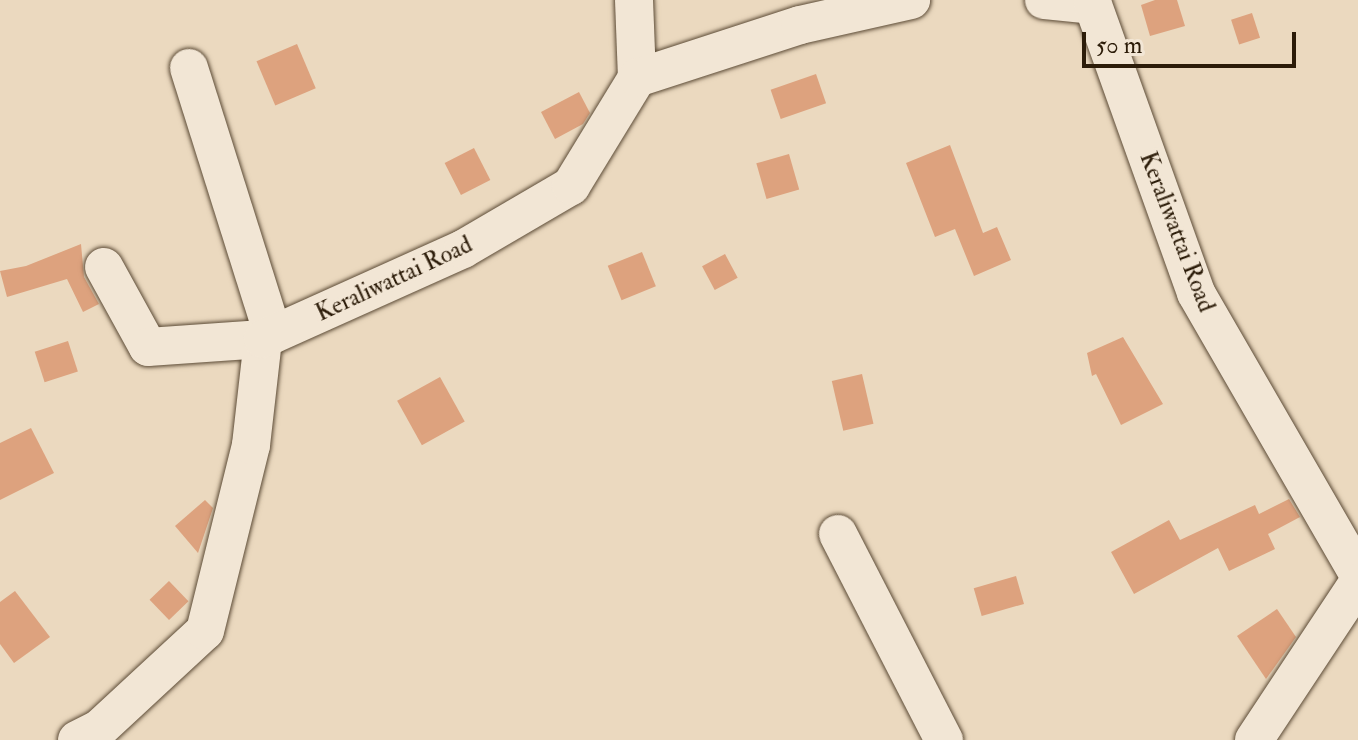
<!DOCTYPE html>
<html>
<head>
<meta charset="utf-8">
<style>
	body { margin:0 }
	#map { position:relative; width:1358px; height:740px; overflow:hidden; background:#ebd9bf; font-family:"IM FELL Double Pica",serif }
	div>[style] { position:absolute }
	.building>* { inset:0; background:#dda27e; transform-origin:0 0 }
	.roads { filter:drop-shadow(0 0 2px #5c4b36) drop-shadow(0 0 2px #5c4b36) }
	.minor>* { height:38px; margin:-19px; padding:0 19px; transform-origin:19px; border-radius:19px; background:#f2e6d5 }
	span { translate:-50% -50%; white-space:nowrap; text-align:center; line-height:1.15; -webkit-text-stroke:6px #f2e6d5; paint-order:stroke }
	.street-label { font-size:24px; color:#2c1c09 }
	.scale { position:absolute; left:1082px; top:32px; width:214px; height:36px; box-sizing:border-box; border:4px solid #2c1c09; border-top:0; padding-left:10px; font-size:24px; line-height:28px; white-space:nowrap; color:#2c1c09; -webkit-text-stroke:6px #f2e6d5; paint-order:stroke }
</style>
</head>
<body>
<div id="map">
	<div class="building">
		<div style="clip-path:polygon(1155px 0,1177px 0,1185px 26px,1150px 36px,1141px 5px)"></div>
		<div style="left:1252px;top:13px;width:26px;height:22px;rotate:72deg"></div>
		<div style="left:297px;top:44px;width:48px;height:44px;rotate:67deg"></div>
		<div style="left:816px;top:74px;width:31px;height:48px;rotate:71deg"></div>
		<div style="clip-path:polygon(579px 92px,590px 113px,583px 124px,555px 139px,541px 112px)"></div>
		<div style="clip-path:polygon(950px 145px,983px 233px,997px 227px,1011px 260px,974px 276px,955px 229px,935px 237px,906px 163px)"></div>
		<div style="left:474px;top:148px;width:36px;height:33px;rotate:63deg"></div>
		<div style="left:789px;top:154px;width:37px;height:34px;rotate:74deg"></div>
		<div style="clip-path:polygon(81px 244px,84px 277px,99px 304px,83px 312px,67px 279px,7px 297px,0 271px,26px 266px)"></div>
		<div style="left:642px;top:252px;width:37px;height:37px;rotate:68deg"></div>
		<div style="left:725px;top:254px;width:27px;height:26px;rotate:62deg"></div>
		<div style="clip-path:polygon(1123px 337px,1163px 404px,1121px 425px,1096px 374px,1092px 376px,1087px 353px)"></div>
		<div style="left:68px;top:341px;width:32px;height:35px;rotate:72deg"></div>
		<div style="left:862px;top:374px;width:51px;height:31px;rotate:77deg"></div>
		<div style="left:440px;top:377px;width:51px;height:49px;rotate:61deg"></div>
		<div style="clip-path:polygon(31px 428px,54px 473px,0 500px,0 443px)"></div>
		<div style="clip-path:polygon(1289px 499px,1300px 517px,1268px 534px,1275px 549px,1229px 571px,1218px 548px,1134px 594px,1111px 552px,1169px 520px,1180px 540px,1255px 505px,1259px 514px)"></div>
		<div style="clip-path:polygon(205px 500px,213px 508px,198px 553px,175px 526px)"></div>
		<div style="left:1016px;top:576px;width:29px;height:44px;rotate:74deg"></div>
		<div style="left:169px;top:581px;width:28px;height:27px;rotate:46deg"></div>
		<div style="clip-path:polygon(15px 591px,50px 637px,14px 663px,0 644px,0 602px)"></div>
		<div style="clip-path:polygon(1277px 609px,1296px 637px,1266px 679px,1237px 636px)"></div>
	</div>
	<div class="roads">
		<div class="minor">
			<div style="left:634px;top:0;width:78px;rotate:87.8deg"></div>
			<div style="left:1044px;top:0;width:49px;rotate:5.8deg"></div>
			<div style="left:1093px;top:5px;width:306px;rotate:70.3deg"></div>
			<div style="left:1196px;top:293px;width:324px;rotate:60deg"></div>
			<div style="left:189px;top:68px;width:279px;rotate:72.5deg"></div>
			<div style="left:104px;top:267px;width:91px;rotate:61.2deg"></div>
			<div style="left:148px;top:347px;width:115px;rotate:-4deg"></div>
			<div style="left:838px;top:534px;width:232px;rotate:62.8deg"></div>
			<div style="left:77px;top:740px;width:25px;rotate:-27deg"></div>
			<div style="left:99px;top:729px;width:144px;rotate:-42.8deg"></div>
			<div style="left:205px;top:631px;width:192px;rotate:-76.1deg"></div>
			<div style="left:251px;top:445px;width:107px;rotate:-83.5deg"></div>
			<div style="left:263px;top:339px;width:219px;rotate:-24.2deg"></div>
			<div style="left:463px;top:249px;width:125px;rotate:-30.3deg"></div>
			<div style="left:571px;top:186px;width:127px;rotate:-58.6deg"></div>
			<div style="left:637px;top:78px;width:171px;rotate:-18deg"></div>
			<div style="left:800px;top:25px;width:114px;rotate:-12.7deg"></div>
			<div style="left:1254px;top:740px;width:188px;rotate:-56.5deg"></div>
		</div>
	</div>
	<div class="street-label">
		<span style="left:1177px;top:232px;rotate:69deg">Keraliwattai Road</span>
		<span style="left:394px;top:279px;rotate:-25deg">Keraliwattai Road</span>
	</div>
	<div class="scale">50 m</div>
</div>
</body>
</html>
